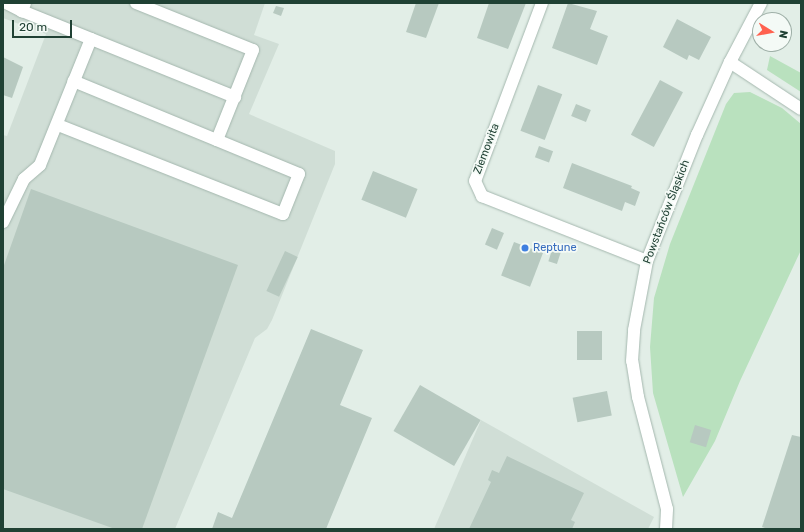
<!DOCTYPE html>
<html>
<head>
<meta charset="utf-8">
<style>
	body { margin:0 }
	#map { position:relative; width:804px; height:532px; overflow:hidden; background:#e2eee7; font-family:Rubik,sans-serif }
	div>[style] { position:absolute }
	.built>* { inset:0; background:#d0ded6 }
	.green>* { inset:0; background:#b9e1be }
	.building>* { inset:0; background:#b7c9c0; transform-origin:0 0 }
	.roads { filter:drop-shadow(0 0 1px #a4b7ae) drop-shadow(0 0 1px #a4b7ae) }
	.lane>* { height:12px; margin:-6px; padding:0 6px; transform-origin:6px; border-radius:6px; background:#fff }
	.street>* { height:12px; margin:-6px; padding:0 6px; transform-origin:6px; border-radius:6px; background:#fff }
	.dots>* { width:11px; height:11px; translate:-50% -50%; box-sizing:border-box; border:2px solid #f4faf6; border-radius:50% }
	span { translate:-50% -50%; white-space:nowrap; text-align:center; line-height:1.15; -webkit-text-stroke:3.5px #f4faf6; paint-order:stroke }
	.street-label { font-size:11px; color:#204134 }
	.shop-label { font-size:11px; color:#366cbe }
	.left { translate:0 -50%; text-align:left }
	.frame { position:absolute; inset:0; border:4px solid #204134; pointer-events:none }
	.north { position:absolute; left:752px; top:12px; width:40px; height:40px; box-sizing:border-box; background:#f4faf6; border:1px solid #9fb0a8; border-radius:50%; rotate:101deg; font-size:11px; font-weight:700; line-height:16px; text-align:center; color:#204134 }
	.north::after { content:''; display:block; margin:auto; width:14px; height:18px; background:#ff614f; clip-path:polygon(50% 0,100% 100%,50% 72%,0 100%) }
	.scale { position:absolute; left:12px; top:20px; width:60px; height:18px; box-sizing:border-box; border:2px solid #204134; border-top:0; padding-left:5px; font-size:12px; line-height:14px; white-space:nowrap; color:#204134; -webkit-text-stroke:3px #f4faf6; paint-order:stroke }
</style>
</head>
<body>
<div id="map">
	<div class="built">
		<div style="clip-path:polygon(3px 3px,265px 3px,254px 35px,279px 44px,249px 114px,335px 151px,335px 164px,272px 320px,267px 329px,255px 338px,175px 529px,3px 529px,3px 135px,7px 136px,46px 34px,3px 18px)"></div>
		<div style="clip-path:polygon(481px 420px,654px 517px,648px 529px,434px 529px)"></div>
	</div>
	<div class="green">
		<div style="clip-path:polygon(770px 56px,801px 73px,801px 92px,767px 70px)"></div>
		<div style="clip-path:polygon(750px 92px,782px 108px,801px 124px,801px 250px,740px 381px,715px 441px,683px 497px,653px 393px,650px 347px,654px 298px,670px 244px,726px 104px,734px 93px)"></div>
	</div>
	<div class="building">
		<div style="clip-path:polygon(416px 3px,439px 3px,426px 38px,406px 32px)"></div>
		<div style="clip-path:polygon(489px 3px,526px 3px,508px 49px,477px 38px)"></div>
		<div style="clip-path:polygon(568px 3px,597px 11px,590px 29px,608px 36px,597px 65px,552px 48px)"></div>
		<div style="clip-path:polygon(276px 6px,284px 8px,281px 16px,273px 13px)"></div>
		<div style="clip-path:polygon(677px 19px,711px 37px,699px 60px,689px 55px,687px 60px,663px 47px)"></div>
		<div style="clip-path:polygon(3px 57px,23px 67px,12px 98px,3px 95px)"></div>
		<div style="left:660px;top:80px;width:26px;height:62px;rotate:28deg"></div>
		<div style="left:538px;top:85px;width:26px;height:49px;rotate:21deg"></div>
		<div style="left:576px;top:104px;width:16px;height:13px;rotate:22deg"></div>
		<div style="left:539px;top:146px;width:15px;height:12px;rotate:20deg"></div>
		<div style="clip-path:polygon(572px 163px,632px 186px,631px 188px,640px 192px,635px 206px,625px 202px,622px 211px,563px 188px)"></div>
		<div style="left:373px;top:171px;width:48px;height:31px;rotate:22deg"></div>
		<div style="clip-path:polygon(31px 189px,238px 265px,142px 529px,115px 529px,3px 489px,3px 268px)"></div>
		<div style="left:492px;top:228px;width:13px;height:18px;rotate:23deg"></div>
		<div style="left:514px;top:242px;width:31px;height:36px;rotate:21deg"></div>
		<div style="left:553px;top:247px;width:9px;height:15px;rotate:18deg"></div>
		<div style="left:285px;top:251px;width:14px;height:44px;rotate:25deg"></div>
		<div style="clip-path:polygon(311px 329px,363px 350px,340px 405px,372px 418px,326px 529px,212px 529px,218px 512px,232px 518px)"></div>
		<div style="left:602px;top:331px;width:29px;height:25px;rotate:90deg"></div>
		<div style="left:420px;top:385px;width:70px;height:53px;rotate:30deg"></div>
		<div style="left:607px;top:391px;width:25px;height:35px;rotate:79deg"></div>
		<div style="left:695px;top:425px;width:17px;height:18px;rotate:17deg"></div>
		<div style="clip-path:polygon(792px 435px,801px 437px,801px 529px,768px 529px,762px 527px)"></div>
		<div style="clip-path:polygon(507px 456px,584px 493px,571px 520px,575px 522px,572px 529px,469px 529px,491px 482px,488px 480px,492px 470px,499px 473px)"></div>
	</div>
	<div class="roads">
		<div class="lane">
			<div style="left:6px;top:3px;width:18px;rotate:27deg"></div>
			<div style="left:25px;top:3px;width:9px;rotate:111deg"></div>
			<div style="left:22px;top:11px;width:230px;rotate:22deg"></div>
			<div style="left:136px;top:3px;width:126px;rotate:21.9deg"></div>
			<div style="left:253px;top:50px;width:97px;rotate:111.8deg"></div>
			<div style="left:730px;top:62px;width:85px;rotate:33.5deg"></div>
			<div style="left:58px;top:125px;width:242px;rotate:21.6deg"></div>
			<div style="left:283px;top:214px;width:43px;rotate:-68.2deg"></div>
			<div style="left:299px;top:174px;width:244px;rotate:-157.6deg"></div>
			<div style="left:3px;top:222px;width:48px;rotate:-64deg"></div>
			<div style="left:24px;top:179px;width:21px;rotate:-41deg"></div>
			<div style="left:40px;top:165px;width:136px;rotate:-68deg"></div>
		</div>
		<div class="street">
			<div style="left:542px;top:3px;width:190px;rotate:110.6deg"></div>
			<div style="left:475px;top:181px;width:17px;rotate:65deg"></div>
			<div style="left:482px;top:196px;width:177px;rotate:21.5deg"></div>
			<div style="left:666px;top:529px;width:20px;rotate:-87deg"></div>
			<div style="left:667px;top:509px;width:116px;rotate:-104.5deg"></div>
			<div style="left:638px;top:397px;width:36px;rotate:-99deg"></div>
			<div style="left:632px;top:361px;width:31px;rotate:-86deg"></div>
			<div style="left:634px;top:330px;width:70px;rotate:-79.3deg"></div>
			<div style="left:647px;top:261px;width:136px;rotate:-68.4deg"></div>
			<div style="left:697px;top:135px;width:80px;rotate:-65.7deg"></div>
			<div style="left:730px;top:62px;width:67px;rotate:-62.3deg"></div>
		</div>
	</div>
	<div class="dots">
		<div style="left:525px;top:248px;background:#3f7fe0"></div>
	</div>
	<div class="street-label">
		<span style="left:487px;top:149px;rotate:-69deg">Ziemowita</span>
		<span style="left:667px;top:212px;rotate:-69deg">Powstańców Śląskich</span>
	</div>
	<div class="shop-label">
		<span class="left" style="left:533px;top:248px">Reptune</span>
	</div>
	<div class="frame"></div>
	<div class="north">N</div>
	<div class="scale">20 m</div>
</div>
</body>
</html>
